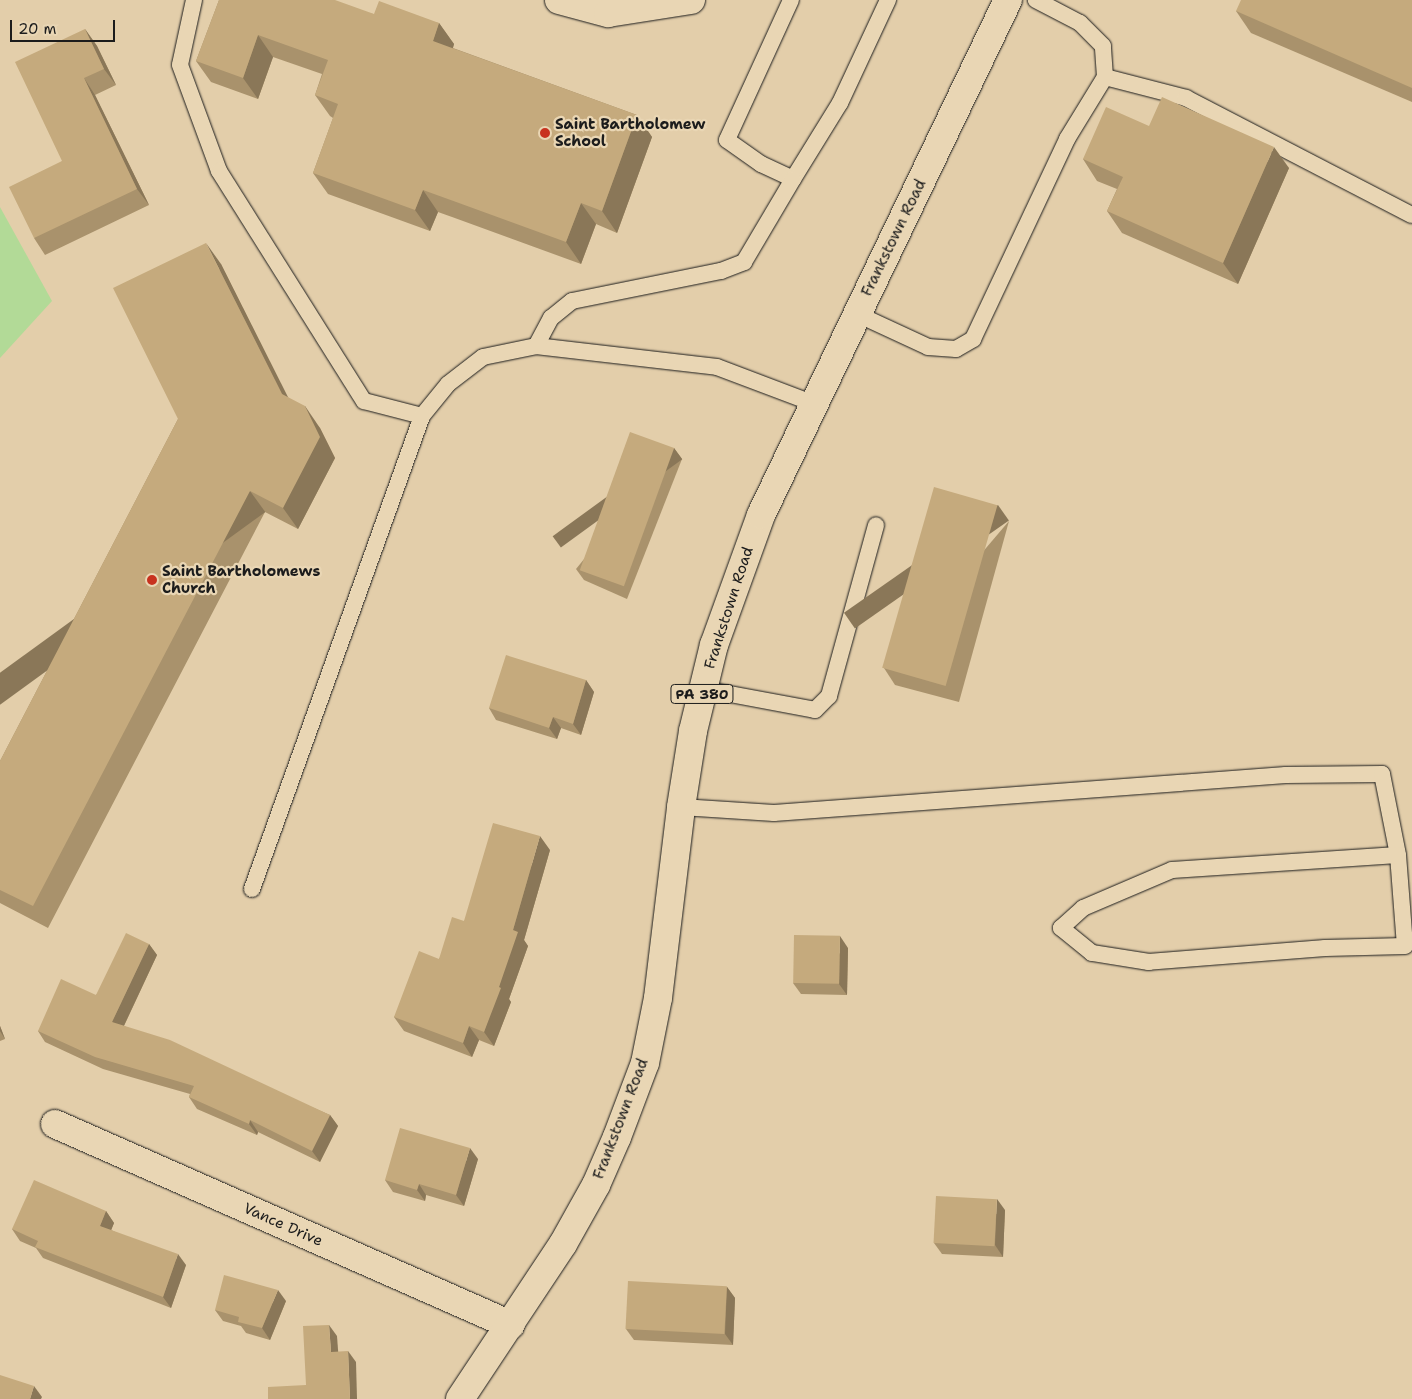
<!DOCTYPE html>
<html>
<head>
<meta charset="utf-8">
<style>
	body { margin:0 }
	#map { position:relative; width:1412px; height:1399px; overflow:hidden; background:#e3ceaa; font-family:"Shantell Sans",sans-serif }
	div>[style] { position:absolute }
	.green>* { inset:0; background:#b2da97 }
	.roads { filter:drop-shadow(0 0 1px #1c1c1c) drop-shadow(0 0 1px #1c1c1c) }
	.service>* { height:16px; margin:-8px; padding:0 8px; transform-origin:8px; border-radius:8px; background:#e9d6b4 }
	.minor>* { height:28px; margin:-14px; padding:0 14px; transform-origin:14px; border-radius:14px; background:#e9d6b4 }
	.primary>* { height:28px; margin:-14px; padding:0 14px; transform-origin:14px; border-radius:14px; background:#e9d6b4 }
	.wall>* { inset:0; background:#a9926c }
	.shaded-wall>* { inset:0; background:#8a7758; transform-origin:0 0 }
	.building>* { inset:0; background:#c5aa7d; transform-origin:0 0 }
	.dots>* { width:14px; height:14px; translate:-50% -50%; box-sizing:border-box; border:2px solid #e9d6b4; border-radius:50% }
	span { translate:-50% -50%; white-space:nowrap; text-align:center; line-height:1.15; -webkit-text-stroke:4.5px #e9d6b4; paint-order:stroke }
	.shield-label span { padding:1px 4px; background:#e9d6b4; border:1px solid; border-radius:4px; -webkit-text-stroke-width:0 }
	.shield-label { font-size:14px; color:#1c1c1c; font-weight:700 }
	.poi-label { font-size:15px; color:#1c1c1c; font-weight:700 }
	.left { translate:0 -50%; text-align:left }
	.street-label { font-size:15px; color:#1c1c1c }
	.scale { position:absolute; left:10px; top:20px; width:105px; height:22px; box-sizing:border-box; border:2px solid #1c1c1c; border-top:0; padding-left:6px; font-size:15px; line-height:18px; white-space:nowrap; color:#1c1c1c; -webkit-text-stroke:4px #e9d6b4; paint-order:stroke }
</style>
</head>
<body>
<div id="map">
	<div class="green">
		<div style="clip-path:polygon(0 207px,52px 301px,0 358px)"></div>
	</div>
	<div class="roads">
		<div class="service">
			<div style="left:194px;top:0;width:66px;rotate:102.2deg"></div>
			<div style="left:180px;top:65px;width:113px;rotate:69.8deg"></div>
			<div style="left:219px;top:171px;width:272px;rotate:57.8deg"></div>
			<div style="left:364px;top:401px;width:60px;rotate:14.5deg"></div>
			<div style="left:422px;top:416px;width:41px;rotate:-50.9deg"></div>
			<div style="left:448px;top:384px;width:44px;rotate:-37.6deg"></div>
			<div style="left:483px;top:357px;width:54px;rotate:-11.7deg"></div>
			<div style="left:536px;top:346px;width:182px;rotate:6.6deg"></div>
			<div style="left:717px;top:367px;width:105px;rotate:20.7deg"></div>
			<div style="left:791px;top:0;width:154px;rotate:114.6deg"></div>
			<div style="left:727px;top:140px;width:42px;rotate:35.2deg"></div>
			<div style="left:761px;top:164px;width:35px;rotate:25deg"></div>
			<div style="left:793px;top:179px;width:89px;rotate:-58.3deg"></div>
			<div style="left:840px;top:103px;width:114px;rotate:-65deg"></div>
			<div style="left:1105px;top:77px;width:84px;rotate:14.5deg"></div>
			<div style="left:1186px;top:98px;width:254px;rotate:27.4deg"></div>
			<div style="left:857px;top:314px;width:78px;rotate:24.9deg"></div>
			<div style="left:928px;top:347px;width:28px;rotate:4deg"></div>
			<div style="left:956px;top:349px;width:20px;rotate:-30deg"></div>
			<div style="left:973px;top:339px;width:221px;rotate:-64.8deg"></div>
			<div style="left:1067px;top:139px;width:73px;rotate:-58.5deg"></div>
			<div style="left:1105px;top:77px;width:31px;rotate:-94deg"></div>
			<div style="left:1103px;top:46px;width:33px;rotate:-135deg"></div>
			<div style="left:1080px;top:23px;width:50px;rotate:-152.4deg"></div>
			<div style="left:536px;top:346px;width:32px;rotate:-62deg"></div>
			<div style="left:551px;top:318px;width:27px;rotate:-39deg"></div>
			<div style="left:572px;top:301px;width:152px;rotate:-11.4deg"></div>
			<div style="left:721px;top:271px;width:25px;rotate:-21deg"></div>
			<div style="left:744px;top:262px;width:96px;rotate:-59.4deg"></div>
			<div style="left:703px;top:689px;width:114px;rotate:10.6deg"></div>
			<div style="left:815px;top:710px;width:20px;rotate:-45deg"></div>
			<div style="left:829px;top:696px;width:177px;rotate:-74.6deg"></div>
			<div style="left:681px;top:807px;width:93px;rotate:3.7deg"></div>
			<div style="left:774px;top:813px;width:513px;rotate:-4.24deg"></div>
			<div style="left:1286px;top:775px;width:96px;rotate:-0.6deg"></div>
			<div style="left:1382px;top:774px;width:83px;rotate:78.8deg"></div>
			<div style="left:1398px;top:855px;width:91px;rotate:85.6deg"></div>
			<div style="left:1405px;top:946px;width:80px;rotate:178.6deg"></div>
			<div style="left:1325px;top:948px;width:177px;rotate:175.5deg"></div>
			<div style="left:1149px;top:962px;width:58px;rotate:-171deg"></div>
			<div style="left:1092px;top:953px;width:40px;rotate:-141deg"></div>
			<div style="left:1061px;top:928px;width:30px;rotate:-42deg"></div>
			<div style="left:1083px;top:908px;width:97px;rotate:-23.1deg"></div>
			<div style="left:1172px;top:870px;width:226px;rotate:-3.8deg"></div>
			<div style="left:252px;top:889px;width:503px;rotate:-70.23deg"></div>
		</div>
		<div class="minor">
			<div style="left:559px;top:0;width:51px;rotate:14.9deg"></div>
			<div style="left:608px;top:13px;width:84px;rotate:-8.9deg"></div>
			<div style="left:55px;top:1124px;width:498px;rotate:23.8deg"></div>
		</div>
		<div class="primary">
			<div style="left:460px;top:1399px;width:186px;rotate:-56.4deg"></div>
			<div style="left:563px;top:1244px;width:68px;rotate:-60.8deg"></div>
			<div style="left:596px;top:1185px;width:52px;rotate:-66.4deg"></div>
			<div style="left:617px;top:1137px;width:79px;rotate:-69.3deg"></div>
			<div style="left:645px;top:1063px;width:66px;rotate:-78.7deg"></div>
			<div style="left:658px;top:998px;width:192px;rotate:-83.1deg"></div>
			<div style="left:681px;top:807px;width:77px;rotate:-81deg"></div>
			<div style="left:693px;top:731px;width:89px;rotate:-76.3deg"></div>
			<div style="left:714px;top:645px;width:138px;rotate:-70.1deg"></div>
			<div style="left:761px;top:515px;width:571px;rotate:-64.38deg"></div>
		</div>
	</div>
	<div class="wall">
		<div style="clip-path:polygon(219px 0,374px 14px,439px 23px,454px 44px,453px 48px,637px 115px,652px 137px,617px 233px,596px 224px,581px 264px,438px 212px,430px 231px,328px 194px,313px 173px,333px 118px,330px 116px,315px 95px,322px 74px,273px 57px,258px 99px,211px 82px,196px 61px)"></div>
		<div style="clip-path:polygon(1412px 0,1412px 102px,1251px 33px,1236px 11px)"></div>
		<div style="clip-path:polygon(85px 29px,97px 46px,116px 85px,95px 95px,149px 205px,45px 255px,34px 238px,62px 161px)"></div>
		<div style="clip-path:polygon(1149px 126px,1289px 168px,1238px 284px,1122px 233px,1107px 211px,1117px 189px,1097px 181px,1083px 159px)"></div>
		<div style="clip-path:polygon(221px 264px,287px 397px,320px 428px,335px 458px,298px 529px,265px 512px,48px 928px,0 903px,0 761px,178px 419px)"></div>
		<div style="clip-path:polygon(674px 448px,682px 459px,627px 599px,584px 580px,576px 569px)"></div>
		<div style="clip-path:polygon(1009px 521px,959px 702px,895px 685px,884px 668px)"></div>
		<div style="clip-path:polygon(586px 680px,594px 692px,581px 735px,561px 728px,557px 739px,496px 720px,489px 708px)"></div>
		<div style="clip-path:polygon(550px 850px,524px 940px,528px 946px,509px 999px,511px 1002px,494px 1046px,479px 1040px,472px 1057px,404px 1031px,394px 1017px,439px 959px,464px 921px)"></div>
		<div style="clip-path:polygon(149px 944px,157px 955px,124px 1026px,330px 1115px,338px 1126px,320px 1162px,258px 1132px,257px 1135px,197px 1109px,189px 1097px,190px 1094px,103px 1069px,45px 1042px,38px 1031px,96px 995px)"></div>
		<div style="clip-path:polygon(848px 948px,847px 995px,801px 994px,793px 983px)"></div>
		<div style="clip-path:polygon(0 1026px,5px 1039px,0 1041px)"></div>
		<div style="clip-path:polygon(478px 1159px,464px 1206px,426px 1195px,425px 1201px,393px 1192px,385px 1180px)"></div>
		<div style="clip-path:polygon(1005px 1210px,1003px 1257px,942px 1254px,934px 1243px)"></div>
		<div style="clip-path:polygon(106px 1211px,114px 1223px,111px 1230px,186px 1265px,171px 1308px,43px 1258px,36px 1248px,20px 1241px,12px 1229px)"></div>
		<div style="clip-path:polygon(727px 1287px,735px 1298px,733px 1345px,634px 1340px,626px 1329px)"></div>
		<div style="clip-path:polygon(286px 1301px,270px 1340px,246px 1333px,241px 1326px,223px 1321px,215px 1310px)"></div>
	</div>
	<div class="shaded-wall">
		<div style="clip-path:polygon(439px 23px,454px 44px,448px 63px,433px 41px)"></div>
		<div style="clip-path:polygon(85px 29px,97px 46px,116px 85px,104px 69px)"></div>
		<div style="clip-path:polygon(258px 35px,273px 57px,258px 99px,243px 78px)"></div>
		<div style="clip-path:polygon(84px 78px,95px 95px,149px 205px,137px 189px)"></div>
		<div style="clip-path:polygon(637px 115px,652px 137px,617px 233px,602px 211px)"></div>
		<div style="clip-path:polygon(1274px 147px,1289px 168px,1238px 284px,1223px 263px)"></div>
		<div style="clip-path:polygon(423px 190px,438px 212px,430px 231px,415px 210px)"></div>
		<div style="clip-path:polygon(581px 203px,596px 224px,581px 264px,566px 242px)"></div>
		<div style="clip-path:polygon(206px 243px,221px 264px,297px 415px,282px 394px)"></div>
		<div style="clip-path:polygon(305px 406px,320px 428px,335px 458px,298px 529px,283px 508px)"></div>
		<div style="left:674px;top:448px;width:14px;height:150px;rotate:54deg"></div>
		<div style="left:250px;top:491px;width:26px;height:468px;rotate:54deg"></div>
		<div style="left:998px;top:505px;width:19px;height:188px;rotate:55deg"></div>
		<div style="clip-path:polygon(586px 680px,594px 692px,581px 735px,573px 724px)"></div>
		<div style="clip-path:polygon(553px 717px,561px 728px,557px 739px,549px 728px)"></div>
		<div style="clip-path:polygon(540px 836px,550px 850px,524px 940px,528px 946px,509px 999px,511px 1002px,494px 1046px,484px 1032px,499px 987px,513px 930px)"></div>
		<div style="clip-path:polygon(840px 936px,848px 948px,847px 995px,839px 984px)"></div>
		<div style="clip-path:polygon(149px 944px,157px 955px,120px 1034px,112px 1022px)"></div>
		<div style="clip-path:polygon(0 1026px,5px 1039px,0 1031px)"></div>
		<div style="clip-path:polygon(469px 1026px,479px 1040px,472px 1057px,463px 1043px)"></div>
		<div style="clip-path:polygon(330px 1115px,338px 1126px,320px 1162px,312px 1151px)"></div>
		<div style="clip-path:polygon(250px 1120px,258px 1132px,257px 1135px,249px 1124px)"></div>
		<div style="clip-path:polygon(470px 1148px,478px 1159px,464px 1206px,456px 1195px)"></div>
		<div style="clip-path:polygon(419px 1184px,426px 1195px,425px 1201px,417px 1190px)"></div>
		<div style="clip-path:polygon(997px 1199px,1005px 1210px,1003px 1257px,995px 1245px)"></div>
		<div style="clip-path:polygon(106px 1211px,114px 1223px,108px 1238px,100px 1226px)"></div>
		<div style="clip-path:polygon(178px 1254px,186px 1265px,171px 1308px,163px 1297px)"></div>
		<div style="clip-path:polygon(727px 1287px,735px 1298px,733px 1345px,725px 1334px)"></div>
		<div style="clip-path:polygon(278px 1290px,286px 1301px,270px 1340px,262px 1328px)"></div>
		<div style="clip-path:polygon(329px 1325px,337px 1336px,339px 1363px,331px 1352px)"></div>
		<div style="clip-path:polygon(348px 1351px,356px 1362px,357px 1399px,350px 1399px)"></div>
		<div style="clip-path:polygon(34px 1386px,42px 1397px,41px 1399px,30px 1399px)"></div>
	</div>
	<div class="building">
		<div style="clip-path:polygon(219px 0,335px 0,374px 14px,379px 1px,439px 23px,433px 41px,637px 115px,602px 211px,581px 203px,566px 242px,423px 190px,415px 210px,313px 173px,338px 104px,315px 95px,328px 60px,258px 35px,243px 78px,196px 61px)"></div>
		<div style="clip-path:polygon(1241px 0,1412px 0,1412px 88px,1236px 11px)"></div>
		<div style="clip-path:polygon(85px 29px,104px 69px,84px 78px,137px 189px,34px 238px,9px 187px,62px 161px,15px 62px)"></div>
		<div style="clip-path:polygon(1162px 97px,1274px 147px,1223px 263px,1107px 211px,1123px 177px,1083px 159px,1106px 107px,1149px 126px)"></div>
		<div style="clip-path:polygon(206px 243px,282px 394px,305px 406px,320px 437px,283px 508px,250px 491px,33px 906px,0 890px,0 761px,178px 419px,113px 288px)"></div>
		<div style="left:630px;top:432px;width:47px;height:147px;rotate:20deg"></div>
		<div style="left:934px;top:487px;width:66px;height:188px;rotate:16deg"></div>
		<div style="clip-path:polygon(506px 655px,586px 680px,573px 724px,553px 717px,549px 728px,489px 708px)"></div>
		<div style="clip-path:polygon(493px 823px,540px 836px,513px 930px,518px 932px,499px 987px,501px 988px,484px 1032px,469px 1026px,463px 1043px,394px 1017px,419px 951px,439px 959px,452px 917px,464px 921px)"></div>
		<div style="clip-path:polygon(126px 933px,149px 944px,112px 1022px,170px 1040px,330px 1115px,312px 1151px,250px 1120px,249px 1124px,189px 1097px,194px 1086px,95px 1057px,38px 1031px,61px 979px,96px 995px)"></div>
		<div style="left:794px;top:935px;width:46px;height:48px;rotate:1deg"></div>
		<div style="clip-path:polygon(400px 1128px,470px 1148px,456px 1195px,419px 1184px,417px 1190px,385px 1180px)"></div>
		<div style="clip-path:polygon(34px 1180px,106px 1211px,100px 1226px,178px 1254px,163px 1297px,35px 1247px,38px 1241px,12px 1229px)"></div>
		<div style="left:936px;top:1196px;width:61px;height:47px;rotate:3deg"></div>
		<div style="clip-path:polygon(224px 1275px,278px 1290px,262px 1328px,238px 1322px,239px 1317px,215px 1310px)"></div>
		<div style="left:628px;top:1281px;width:99px;height:48px;rotate:3deg"></div>
		<div style="clip-path:polygon(329px 1325px,331px 1352px,348px 1351px,350px 1399px,268px 1399px,268px 1387px,306px 1385px,303px 1326px)"></div>
		<div style="clip-path:polygon(0 1375px,34px 1386px,30px 1399px,0 1399px)"></div>
	</div>
	<div class="dots">
		<div style="left:545px;top:133px;background:#c8321e"></div>
		<div style="left:152px;top:580px;background:#c8321e"></div>
	</div>
	<div class="shield-label">
		<span style="left:702px;top:694px">PA 380</span>
	</div>
	<div class="poi-label">
		<span class="left" style="left:555px;top:133px">Saint Bartholomew<br>School</span>
		<span class="left" style="left:162px;top:580px">Saint Bartholomews<br>Church</span>
	</div>
	<div class="street-label">
		<span style="left:894px;top:238px;rotate:-64deg">Frankstown Road</span>
		<span style="left:729px;top:608px;rotate:-72deg">Frankstown Road</span>
		<span style="left:621px;top:1119px;rotate:-69deg">Frankstown Road</span>
		<span style="left:283px;top:1225px;rotate:24deg">Vance Drive</span>
	</div>
	<div class="scale">20 m</div>
</div>
</body>
</html>
